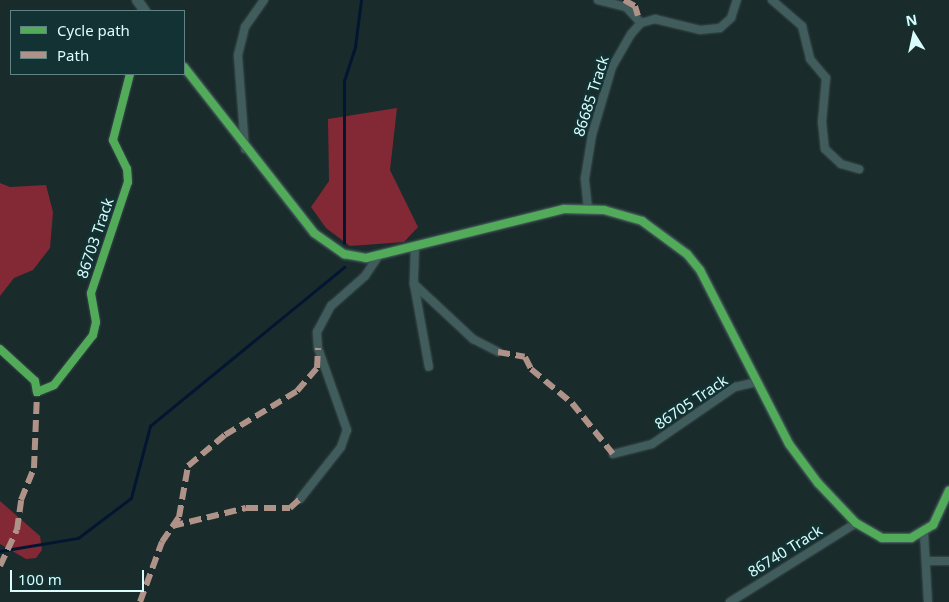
<!DOCTYPE html>
<html>
<head>
<meta charset="utf-8">
<style>
	body { margin:0 }
	#map { position:relative; width:949px; height:602px; overflow:hidden; background:#1a2b2b; font-family:"Noto Sans",sans-serif }
	div>[style] { position:absolute }
	.green>* { inset:0; background:#832835 }
	.stream>* { height:2.5px; margin:-1.25px; padding:0 1.25px; transform-origin:1.25px; border-radius:1.25px; background:#031631 }
	.roads { filter:drop-shadow(0 0 1px #394a4a) drop-shadow(0 0 1px #394a4a) }
	.street>* { height:8px; margin:-4px; padding:0 4px; transform-origin:4px; border-radius:4px; background:#415c5c }
	.secondary>* { height:10px; margin:-5px; padding:0 5px; transform-origin:5px; border-radius:5px; background:#415c5c }
	.quiet>* { height:6px; margin-top:-3px; transform-origin:0; background:repeating-linear-gradient(90deg,#af9288 0 12px,transparent 0 18px) }
	.cycleway>* { height:8px; margin:-4px; padding:0 4px; transform-origin:4px; border-radius:4px; background:#51ab58 }
	span { translate:-50% -50%; white-space:nowrap; text-align:center; line-height:1.15; -webkit-text-stroke:5px #123233; paint-order:stroke }
	.street-label { font-size:15px; color:#d9fdfd }
	.legend { position:absolute; left:10px; top:10px; width:175px; height:65px; box-sizing:border-box; background:#123233; border:1px solid #628384; margin:0; padding:6px 9px; list-style:none; font-size:15px; color:#d9fdfd }
	.legend li { display:flex; align-items:center; gap:10px; height:25px }
	.legend b { width:25px; border:1px solid #628384 }
	.north { position:absolute; left:889px; top:10px; width:50px; height:50px; -webkit-text-stroke:4px #123233; paint-order:stroke; rotate:350deg; font-size:14px; font-weight:700; line-height:20px; text-align:center; color:#d9fdfd }
	.north::after { content:''; display:block; margin:auto; width:18px; height:22px; background:#d9fdfd; clip-path:polygon(50% 0,100% 100%,50% 72%,0 100%) }
	.scale { position:absolute; left:10px; top:570px; width:134px; height:22px; box-sizing:border-box; border:2px solid #d9fdfd; border-top:0; padding-left:6px; font-size:15px; line-height:18px; white-space:nowrap; color:#d9fdfd; -webkit-text-stroke:4px #123233; paint-order:stroke }
</style>
</head>
<body>
<div id="map">
	<div class="green">
		<div style="clip-path:polygon(397px 108px,390px 170px,418px 227px,404px 242px,350px 246px,326px 228px,311px 207px,329px 181px,328px 119px)"></div>
		<div style="clip-path:polygon(0 183px,10px 187px,46px 185px,53px 212px,50px 248px,33px 270px,14px 278px,0 296px)"></div>
		<div style="clip-path:polygon(0 501px,40px 536px,42px 550px,36px 558px,26px 559px,0 544px)"></div>
	</div>
	<div class="stream">
		<div style="left:344px;top:243px;width:162px;rotate:-90deg"></div>
		<div style="left:344px;top:81px;width:36px;rotate:-72deg"></div>
		<div style="left:355px;top:47px;width:47px;rotate:-82.7deg"></div>
		<div style="left:0;top:551px;width:79px;rotate:-9.5deg"></div>
		<div style="left:78px;top:538px;width:66px;rotate:-37deg"></div>
		<div style="left:131px;top:498px;width:74px;rotate:-75.2deg"></div>
		<div style="left:150px;top:426px;width:251px;rotate:-39.3deg"></div>
	</div>
	<div class="roads">
		<div class="street">
			<div style="left:598px;top:0;width:29px;rotate:14deg"></div>
			<div style="left:626px;top:7px;width:22px;rotate:47deg"></div>
			<div style="left:772px;top:0;width:40px;rotate:41deg"></div>
			<div style="left:802px;top:26px;width:34px;rotate:76deg"></div>
			<div style="left:810px;top:59px;width:25px;rotate:50deg"></div>
			<div style="left:826px;top:78px;width:44px;rotate:95.2deg"></div>
			<div style="left:822px;top:122px;width:27px;rotate:84deg"></div>
			<div style="left:825px;top:149px;width:22px;rotate:43deg"></div>
			<div style="left:841px;top:164px;width:19px;rotate:16deg"></div>
			<div style="left:245px;top:149px;width:94px;rotate:-94.3deg"></div>
			<div style="left:238px;top:55px;width:29px;rotate:-76deg"></div>
			<div style="left:245px;top:27px;width:33px;rotate:-55deg"></div>
			<div style="left:588px;top:209px;width:31px;rotate:-96deg"></div>
			<div style="left:585px;top:178px;width:44px;rotate:-80.8deg"></div>
			<div style="left:592px;top:135px;width:71px;rotate:-73.6deg"></div>
			<div style="left:612px;top:67px;width:38px;rotate:-60deg"></div>
			<div style="left:631px;top:34px;width:15px;rotate:-48deg"></div>
			<div style="left:641px;top:23px;width:15px;rotate:-16deg"></div>
			<div style="left:655px;top:19px;width:46px;rotate:13.7deg"></div>
			<div style="left:700px;top:30px;width:20px;rotate:-6deg"></div>
			<div style="left:720px;top:28px;width:15px;rotate:-42deg"></div>
			<div style="left:731px;top:18px;width:19px;rotate:-72deg"></div>
			<div style="left:415px;top:247px;width:37px;rotate:92deg"></div>
			<div style="left:414px;top:284px;width:81px;rotate:43deg"></div>
			<div style="left:473px;top:339px;width:28px;rotate:27deg"></div>
			<div style="left:414px;top:284px;width:84px;rotate:79.8deg"></div>
			<div style="left:0;top:349px;width:47px;rotate:42.4deg"></div>
			<div style="left:35px;top:381px;width:11px;rotate:80deg"></div>
			<div style="left:37px;top:392px;width:18px;rotate:-22deg"></div>
			<div style="left:54px;top:385px;width:63px;rotate:-52deg"></div>
			<div style="left:93px;top:335px;width:13px;rotate:-77deg"></div>
			<div style="left:96px;top:322px;width:29px;rotate:-100deg"></div>
			<div style="left:91px;top:293px;width:117px;rotate:-71.6deg"></div>
			<div style="left:128px;top:182px;width:13px;rotate:-94deg"></div>
			<div style="left:127px;top:169px;width:32px;rotate:-116deg"></div>
			<div style="left:113px;top:140px;width:68px;rotate:-75.6deg"></div>
			<div style="left:613px;top:454px;width:40px;rotate:-14.4deg"></div>
			<div style="left:652px;top:444px;width:101px;rotate:-34.5deg"></div>
			<div style="left:735px;top:387px;width:22px;rotate:-13deg"></div>
			<div style="left:300px;top:499px;width:66px;rotate:-51.7deg"></div>
			<div style="left:341px;top:447px;width:18px;rotate:-71deg"></div>
			<div style="left:347px;top:430px;width:87px;rotate:-109.5deg"></div>
			<div style="left:318px;top:348px;width:16px;rotate:-94deg"></div>
			<div style="left:317px;top:332px;width:30px;rotate:-62deg"></div>
			<div style="left:331px;top:306px;width:45px;rotate:-41.4deg"></div>
			<div style="left:365px;top:276px;width:25px;rotate:-56deg"></div>
			<div style="left:924px;top:533px;width:69px;rotate:86.7deg"></div>
			<div style="left:928px;top:561px;width:21px"></div>
			<div style="left:730px;top:602px;width:149px;rotate:-32.1deg"></div>
		</div>
		<div class="secondary">
			<div style="left:137px;top:0;width:14px;rotate:54deg"></div>
			<div style="left:184px;top:67px;width:211px;rotate:51.9deg"></div>
			<div style="left:314px;top:233px;width:37px;rotate:35deg"></div>
			<div style="left:344px;top:254px;width:22px;rotate:10deg"></div>
			<div style="left:366px;top:258px;width:204px;rotate:-13.9deg"></div>
			<div style="left:564px;top:209px;width:40px;rotate:1.4deg"></div>
			<div style="left:604px;top:210px;width:40px;rotate:16deg"></div>
			<div style="left:642px;top:221px;width:56px;rotate:36.3deg"></div>
			<div style="left:687px;top:254px;width:21px;rotate:51deg"></div>
			<div style="left:700px;top:270px;width:195px;rotate:62.9deg"></div>
			<div style="left:789px;top:444px;width:49px;rotate:53.4deg"></div>
			<div style="left:818px;top:483px;width:55px;rotate:46.5deg"></div>
			<div style="left:856px;top:523px;width:30px;rotate:30deg"></div>
			<div style="left:882px;top:538px;width:29px"></div>
			<div style="left:911px;top:538px;width:26px;rotate:-31deg"></div>
			<div style="left:933px;top:525px;width:38px;rotate:-65deg"></div>
		</div>
	</div>
	<div class="quiet">
		<div style="left:624px;top:0;width:13px;rotate:29deg"></div>
		<div style="left:635px;top:6px;width:10px;rotate:73deg"></div>
		<div style="left:498px;top:352px;width:27px;rotate:10deg"></div>
		<div style="left:525px;top:357px;width:13px;rotate:63deg"></div>
		<div style="left:531px;top:369px;width:53px;rotate:39.7deg"></div>
		<div style="left:572px;top:403px;width:65px;rotate:51.2deg"></div>
		<div style="left:172px;top:526px;width:76px;rotate:-13.7deg"></div>
		<div style="left:246px;top:508px;width:44px"></div>
		<div style="left:290px;top:508px;width:13px;rotate:-42deg"></div>
		<div style="left:0;top:566px;width:40px;rotate:-65deg"></div>
		<div style="left:17px;top:530px;width:30px;rotate:-82deg"></div>
		<div style="left:21px;top:500px;width:35px;rotate:-68deg"></div>
		<div style="left:34px;top:468px;width:76px;rotate:-87.7deg"></div>
		<div style="left:140px;top:602px;width:64px;rotate:-69.9deg"></div>
		<div style="left:162px;top:542px;width:30px;rotate:-56deg"></div>
		<div style="left:179px;top:517px;width:52px;rotate:-80deg"></div>
		<div style="left:188px;top:466px;width:48px;rotate:-40deg"></div>
		<div style="left:225px;top:435px;width:84px;rotate:-31.4deg"></div>
		<div style="left:297px;top:391px;width:30px;rotate:-49deg"></div>
		<div style="left:317px;top:368px;width:20px;rotate:-87deg"></div>
	</div>
	<div class="cycleway">
		<div style="left:184px;top:67px;width:211px;rotate:51.9deg"></div>
		<div style="left:314px;top:233px;width:37px;rotate:35deg"></div>
		<div style="left:344px;top:254px;width:22px;rotate:10deg"></div>
		<div style="left:366px;top:258px;width:204px;rotate:-13.9deg"></div>
		<div style="left:564px;top:209px;width:40px;rotate:1.4deg"></div>
		<div style="left:604px;top:210px;width:40px;rotate:16deg"></div>
		<div style="left:642px;top:221px;width:56px;rotate:36.3deg"></div>
		<div style="left:687px;top:254px;width:21px;rotate:51deg"></div>
		<div style="left:700px;top:270px;width:195px;rotate:62.9deg"></div>
		<div style="left:789px;top:444px;width:49px;rotate:53.4deg"></div>
		<div style="left:818px;top:483px;width:55px;rotate:46.5deg"></div>
		<div style="left:856px;top:523px;width:30px;rotate:30deg"></div>
		<div style="left:882px;top:538px;width:29px"></div>
		<div style="left:911px;top:538px;width:26px;rotate:-31deg"></div>
		<div style="left:933px;top:525px;width:38px;rotate:-65deg"></div>
		<div style="left:0;top:349px;width:47px;rotate:42.4deg"></div>
		<div style="left:35px;top:381px;width:11px;rotate:80deg"></div>
		<div style="left:37px;top:392px;width:18px;rotate:-22deg"></div>
		<div style="left:54px;top:385px;width:63px;rotate:-52deg"></div>
		<div style="left:93px;top:335px;width:13px;rotate:-77deg"></div>
		<div style="left:96px;top:322px;width:29px;rotate:-100deg"></div>
		<div style="left:91px;top:293px;width:117px;rotate:-71.6deg"></div>
		<div style="left:128px;top:182px;width:13px;rotate:-94deg"></div>
		<div style="left:127px;top:169px;width:32px;rotate:-116deg"></div>
		<div style="left:113px;top:140px;width:68px;rotate:-75.6deg"></div>
	</div>
	<div class="street-label">
		<span style="left:591px;top:96px;rotate:-72deg">86685 Track</span>
		<span style="left:95px;top:238px;rotate:-71deg">86703 Track</span>
		<span style="left:691px;top:402px;rotate:-34deg">86705 Track</span>
		<span style="left:785px;top:551px;rotate:-32deg">86740 Track</span>
	</div>
	<ul class="legend">
	<li><b style="height:6px;background:#51ab58"></b>Cycle path</li>
	<li><b style="height:6px;background:#af9288"></b>Path</li>
	</ul>
	<div class="north">N</div>
	<div class="scale">100 m</div>
</div>
</body>
</html>
